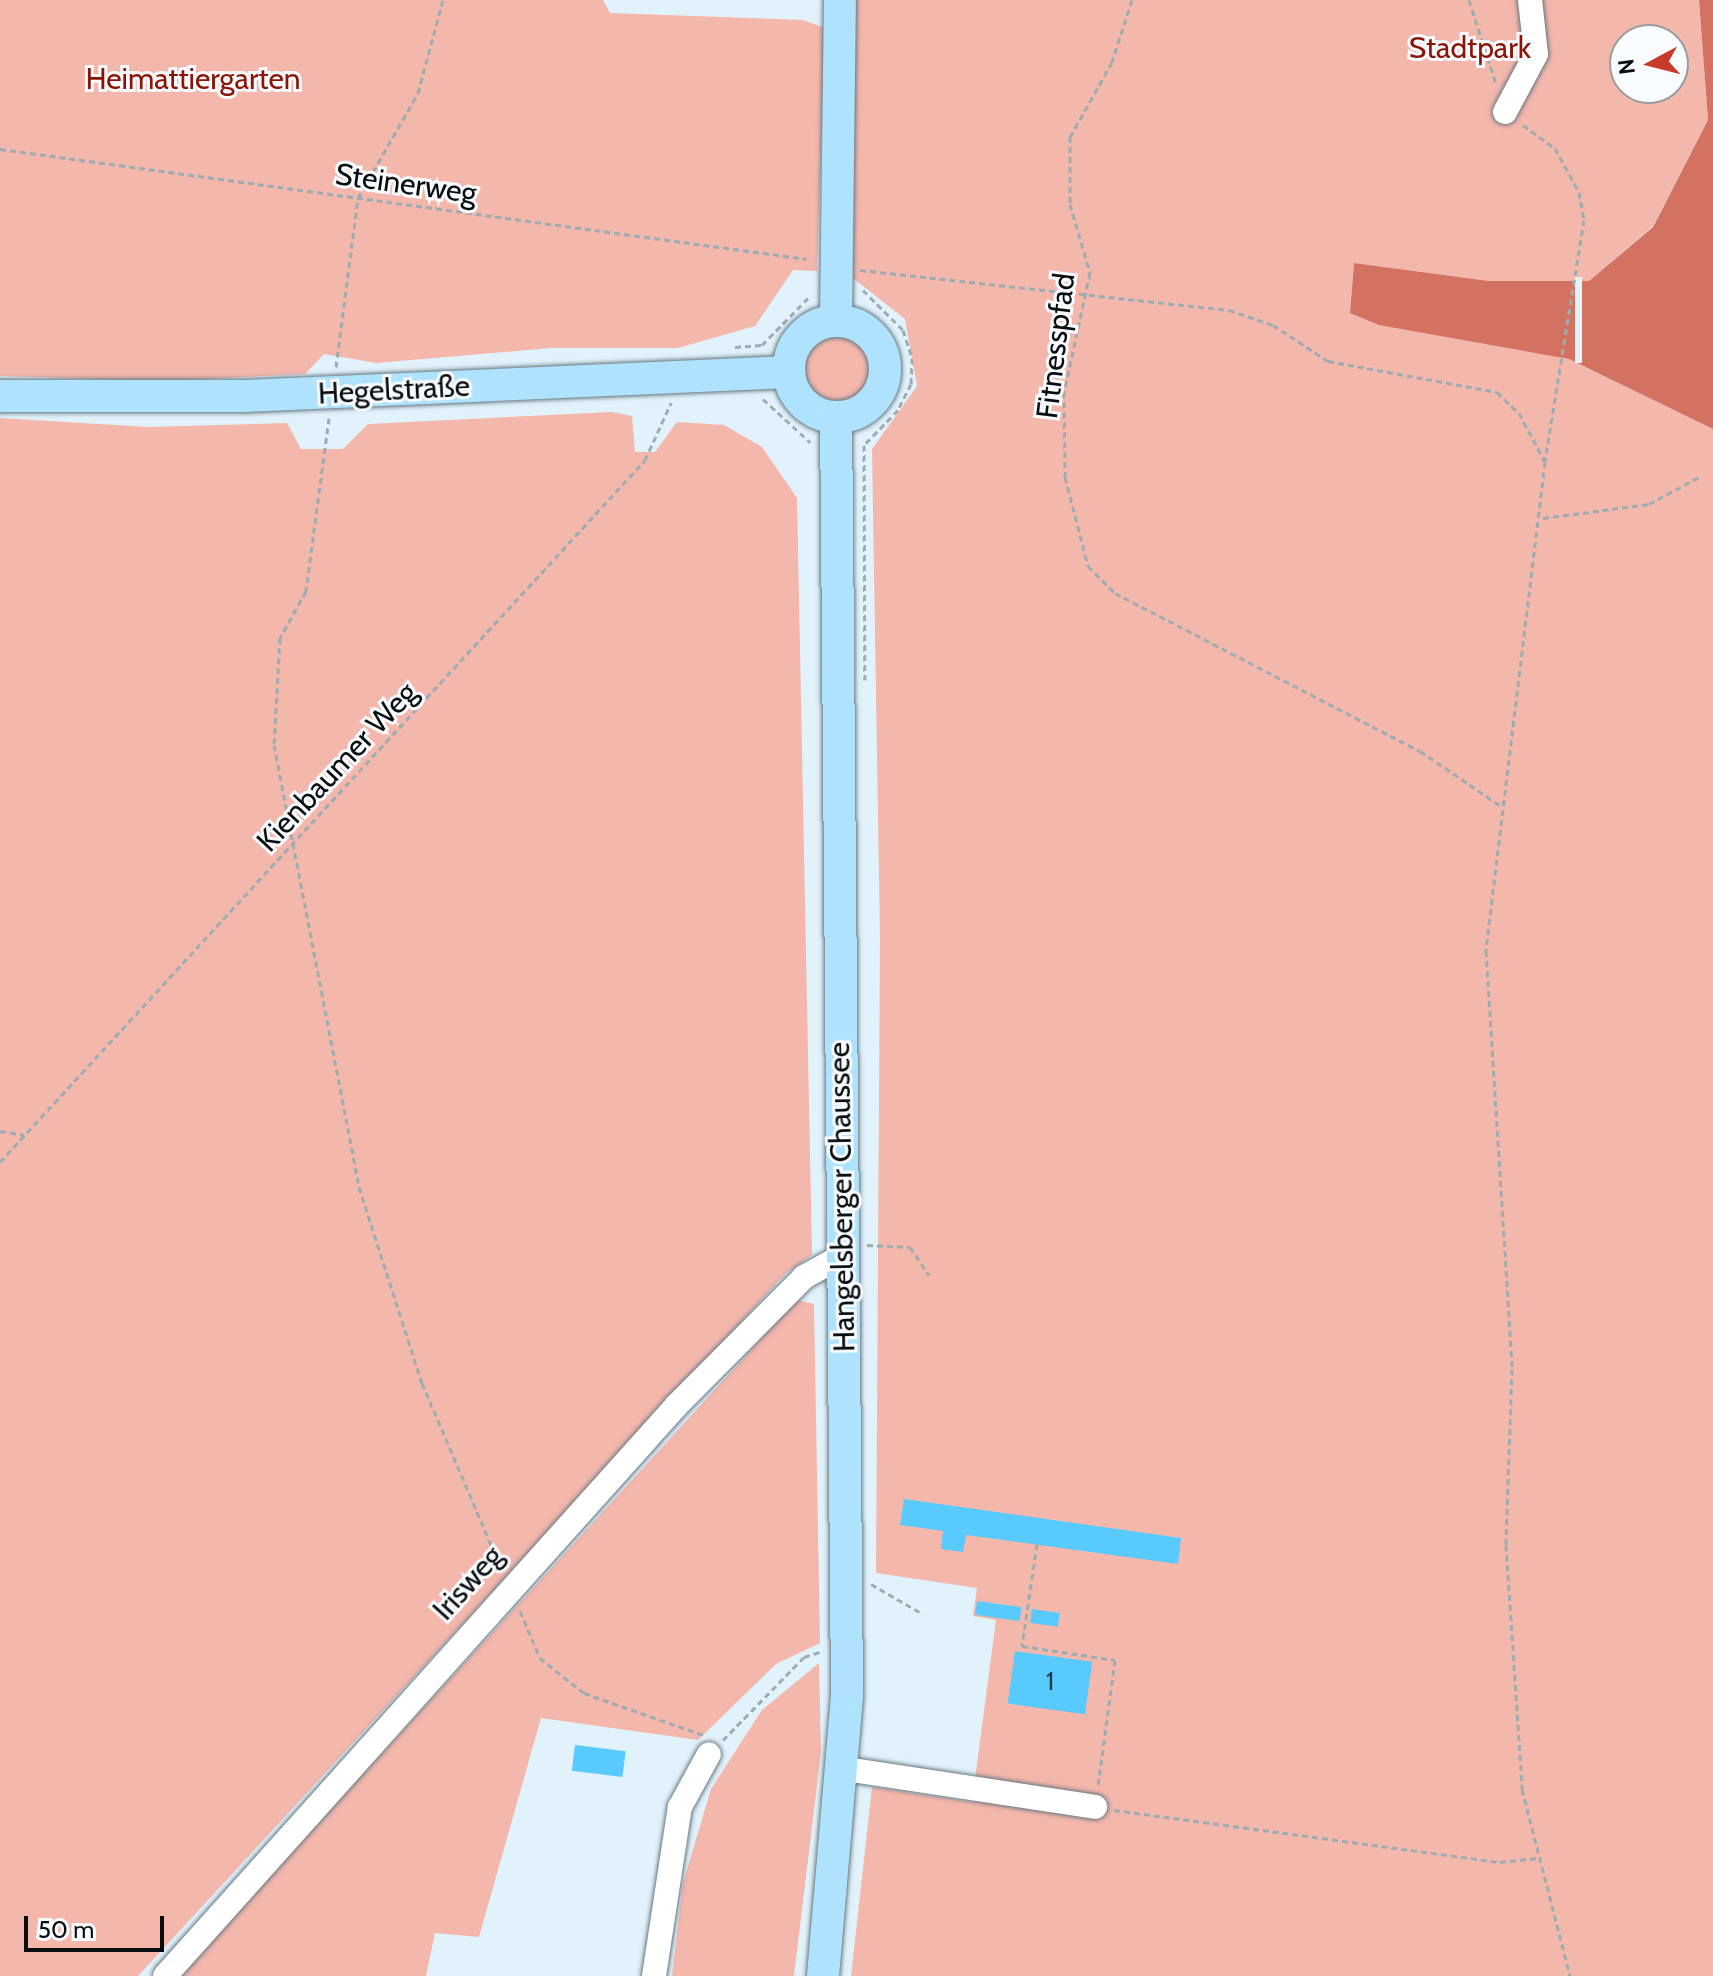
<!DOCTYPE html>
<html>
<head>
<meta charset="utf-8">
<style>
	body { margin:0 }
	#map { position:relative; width:1713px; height:1976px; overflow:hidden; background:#e1f2fb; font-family:Cabin,sans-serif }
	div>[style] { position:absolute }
	.green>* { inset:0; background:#f4b7ac }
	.round { border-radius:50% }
	.water>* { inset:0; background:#d37261 }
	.pier>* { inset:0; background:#e1f2fb; transform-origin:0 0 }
	.building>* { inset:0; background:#58cafe; transform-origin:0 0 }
	.path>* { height:3px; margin-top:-1.5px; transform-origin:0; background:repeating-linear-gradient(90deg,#9eabb2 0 6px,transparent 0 10px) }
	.roads { filter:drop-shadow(0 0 2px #687880) drop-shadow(0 0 2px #687880) }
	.minor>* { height:24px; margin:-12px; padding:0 12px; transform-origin:12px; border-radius:12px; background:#fff }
	.major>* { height:32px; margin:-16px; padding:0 16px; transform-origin:16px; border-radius:16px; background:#afe3fd }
	.major>.ring { margin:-16px; padding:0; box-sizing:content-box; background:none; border:32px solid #afe3fd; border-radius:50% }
	span { translate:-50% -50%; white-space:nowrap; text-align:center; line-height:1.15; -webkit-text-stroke:6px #f9fcfe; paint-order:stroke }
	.number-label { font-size:26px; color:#1c3c4c }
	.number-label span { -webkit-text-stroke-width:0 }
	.park-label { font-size:30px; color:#8c1406 }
	.street-label { font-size:30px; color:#080d10 }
	.north { position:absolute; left:1609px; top:24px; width:80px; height:80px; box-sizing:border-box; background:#f9fcfe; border:2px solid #999c9f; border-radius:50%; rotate:263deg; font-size:22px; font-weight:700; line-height:32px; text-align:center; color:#080d10 }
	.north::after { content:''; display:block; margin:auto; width:28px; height:36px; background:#c73b29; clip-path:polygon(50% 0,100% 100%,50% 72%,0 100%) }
	.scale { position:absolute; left:24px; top:1916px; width:140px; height:36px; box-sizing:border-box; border:4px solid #080d10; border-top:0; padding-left:10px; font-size:24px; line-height:28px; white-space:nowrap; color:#080d10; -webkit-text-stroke:6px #f9fcfe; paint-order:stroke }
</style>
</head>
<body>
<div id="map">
	<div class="green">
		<div style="clip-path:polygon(0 0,603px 0,610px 13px,803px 20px,825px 28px,817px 271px,793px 270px,755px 326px,678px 348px,551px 348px,376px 363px,324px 354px,305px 374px,162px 381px,0 376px)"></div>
		<div style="clip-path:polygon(evenodd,853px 0,1699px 0,1708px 120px,1653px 226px,1589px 281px,1489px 281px,1354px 263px,1350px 312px,1569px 359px,1713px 429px,1713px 1976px,851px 1976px,872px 1787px,972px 1802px,996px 1620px,973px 1616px,977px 1588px,876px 1573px,880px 938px,872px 449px,917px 386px,905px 319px,849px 275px,853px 0,1625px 40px,1673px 40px,1673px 88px,1625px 88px,1625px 40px)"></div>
		<div class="round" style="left:801px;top:331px;width:74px;height:74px"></div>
		<div style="clip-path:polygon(612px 412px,632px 416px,635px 452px,655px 452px,677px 422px,724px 425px,762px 447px,797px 498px,812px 1255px,786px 1273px,138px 1976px,0 1976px,0 418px,148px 427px,287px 423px,301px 449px,343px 449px,368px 424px)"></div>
		<div style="clip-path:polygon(797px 1300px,814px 1304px,820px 1643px,776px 1664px,698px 1740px,541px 1718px,479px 1937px,435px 1933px,426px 1976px,178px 1976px)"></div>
		<div style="clip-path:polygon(819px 1663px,821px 1752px,794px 1976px,672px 1976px,683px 1883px,711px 1789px,762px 1710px)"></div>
	</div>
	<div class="water">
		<div style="clip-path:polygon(1699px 0,1713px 0,1713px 429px,1569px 359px,1379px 325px,1350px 313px,1354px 263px,1489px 281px,1589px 281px,1653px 227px,1708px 120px)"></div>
	</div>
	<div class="pier">
		<div style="left:1575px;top:277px;width:7px;height:86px"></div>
	</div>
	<div class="building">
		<div style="clip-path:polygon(904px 1499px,1181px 1538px,1178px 1564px,966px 1535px,963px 1552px,941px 1549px,943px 1531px,900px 1525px)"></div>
		<div style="left:977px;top:1601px;width:45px;height:14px;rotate:8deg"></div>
		<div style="left:1032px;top:1609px;width:28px;height:14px;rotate:8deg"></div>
		<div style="left:1015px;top:1651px;width:78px;height:53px;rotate:8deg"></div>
		<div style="left:575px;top:1745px;width:51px;height:26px;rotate:7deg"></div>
	</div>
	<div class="path">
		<div style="left:1132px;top:0;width:65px;rotate:107.9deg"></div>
		<div style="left:1112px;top:62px;width:86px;rotate:119.2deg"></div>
		<div style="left:1070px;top:137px;width:67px;rotate:90deg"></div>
		<div style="left:1070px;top:204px;width:72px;rotate:73.8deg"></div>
		<div style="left:1090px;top:273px;width:122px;rotate:102.3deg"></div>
		<div style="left:1064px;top:392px;width:85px;rotate:89.3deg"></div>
		<div style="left:1065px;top:477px;width:92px;rotate:75.5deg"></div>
		<div style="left:1088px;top:566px;width:38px;rotate:45deg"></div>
		<div style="left:1115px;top:593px;width:343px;rotate:27.4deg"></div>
		<div style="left:1420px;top:751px;width:98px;rotate:34.2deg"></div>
		<div style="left:1469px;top:0;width:88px;rotate:72.2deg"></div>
		<div style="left:1523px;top:125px;width:39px;rotate:36deg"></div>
		<div style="left:1555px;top:148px;width:50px;rotate:61.4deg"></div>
		<div style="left:1579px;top:192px;width:28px;rotate:80deg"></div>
		<div style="left:1584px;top:220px;width:245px;rotate:99.2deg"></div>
		<div style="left:1545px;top:462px;width:493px;rotate:96.9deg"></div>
		<div style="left:1486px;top:951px;width:419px;rotate:86.4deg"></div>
		<div style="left:1512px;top:1369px;width:176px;rotate:92deg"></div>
		<div style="left:1506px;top:1545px;width:245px;rotate:86.2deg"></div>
		<div style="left:1522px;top:1789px;width:193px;rotate:75.6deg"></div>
		<div style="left:0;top:149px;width:814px;rotate:7.76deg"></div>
		<div style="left:860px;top:270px;width:371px;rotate:6.2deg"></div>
		<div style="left:1229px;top:310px;width:46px;rotate:18.8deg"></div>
		<div style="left:1273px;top:325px;width:66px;rotate:33.2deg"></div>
		<div style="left:1328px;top:361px;width:172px;rotate:10.4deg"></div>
		<div style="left:1497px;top:392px;width:30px;rotate:44deg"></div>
		<div style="left:1519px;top:413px;width:55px;rotate:62deg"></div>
		<div style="left:863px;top:290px;width:57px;rotate:45deg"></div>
		<div style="left:903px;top:330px;width:29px;rotate:72deg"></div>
		<div style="left:912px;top:358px;width:26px;rotate:92deg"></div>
		<div style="left:911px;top:384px;width:29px;rotate:117deg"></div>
		<div style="left:898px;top:410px;width:49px;rotate:134.2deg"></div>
		<div style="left:864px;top:445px;width:235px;rotate:89.8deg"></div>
		<div style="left:735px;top:347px;width:27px;rotate:-4deg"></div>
		<div style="left:762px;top:345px;width:69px;rotate:-45.6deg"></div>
		<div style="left:336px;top:367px;width:170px;rotate:-82.6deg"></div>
		<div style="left:358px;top:198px;width:121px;rotate:-60.3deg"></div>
		<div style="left:418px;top:93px;width:96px;rotate:-75deg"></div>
		<div style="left:763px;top:399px;width:64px;rotate:42.5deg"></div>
		<div style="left:329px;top:418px;width:175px;rotate:97.6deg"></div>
		<div style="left:306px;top:591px;width:54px;rotate:119deg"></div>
		<div style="left:280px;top:638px;width:107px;rotate:93.2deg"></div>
		<div style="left:274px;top:745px;width:450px;rotate:79.1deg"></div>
		<div style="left:359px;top:1187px;width:206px;rotate:72.2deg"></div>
		<div style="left:422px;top:1383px;width:201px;rotate:66.9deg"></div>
		<div style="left:1543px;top:518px;width:107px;rotate:-7.5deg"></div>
		<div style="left:1649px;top:504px;width:59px;rotate:-28.3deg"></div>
		<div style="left:0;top:1131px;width:24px;rotate:9deg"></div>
		<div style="left:0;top:1162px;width:953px;rotate:-47.42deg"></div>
		<div style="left:645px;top:460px;width:63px;rotate:-65.5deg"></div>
		<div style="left:867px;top:1245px;width:43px;rotate:2.7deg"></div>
		<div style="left:910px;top:1247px;width:34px;rotate:56deg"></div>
		<div style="left:1037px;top:1544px;width:103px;rotate:98.4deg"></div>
		<div style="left:1022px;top:1646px;width:94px;rotate:8.6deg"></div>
		<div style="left:1115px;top:1660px;width:127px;rotate:97.7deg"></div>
		<div style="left:871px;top:1584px;width:60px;rotate:30deg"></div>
		<div style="left:520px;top:1611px;width:51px;rotate:66.9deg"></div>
		<div style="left:540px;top:1658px;width:56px;rotate:38.5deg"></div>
		<div style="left:584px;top:1693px;width:126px;rotate:19.4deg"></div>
		<div style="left:723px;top:1740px;width:116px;rotate:-45.7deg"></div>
		<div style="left:804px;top:1657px;width:20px;rotate:-18deg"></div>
		<div style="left:1114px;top:1810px;width:389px;rotate:7.7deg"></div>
		<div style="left:1500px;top:1862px;width:38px;rotate:-6deg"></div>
	</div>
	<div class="roads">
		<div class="minor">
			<div style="left:1505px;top:112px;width:66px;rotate:-61.9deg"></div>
			<div style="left:1536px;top:54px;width:54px;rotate:-96.3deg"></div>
			<div style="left:845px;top:1769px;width:253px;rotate:8.6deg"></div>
			<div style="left:165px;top:1976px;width:766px;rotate:-48.12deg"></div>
			<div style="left:676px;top:1406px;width:182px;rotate:-45.2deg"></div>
			<div style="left:804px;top:1277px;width:43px;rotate:-28.9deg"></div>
			<div style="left:654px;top:1976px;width:171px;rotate:-81.3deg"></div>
			<div style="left:680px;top:1807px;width:60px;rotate:-61.3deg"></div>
		</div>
		<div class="major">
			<div style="left:836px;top:320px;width:320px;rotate:-89.3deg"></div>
			<div class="ring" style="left:789px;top:321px;width:64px;height:64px"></div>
			<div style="left:0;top:396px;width:245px"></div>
			<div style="left:245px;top:396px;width:545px;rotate:-2.53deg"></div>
			<div style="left:823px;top:1976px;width:281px;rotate:-85.1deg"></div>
			<div style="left:847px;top:1696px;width:1279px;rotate:-90.49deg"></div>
		</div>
	</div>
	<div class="number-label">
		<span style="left:1050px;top:1682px">1</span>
	</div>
	<div class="park-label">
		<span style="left:1470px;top:48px">Stadtpark</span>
		<span style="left:193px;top:79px">Heimattiergarten</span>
	</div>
	<div class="street-label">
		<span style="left:406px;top:184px;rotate:8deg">Steinerweg</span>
		<span style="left:1056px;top:346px;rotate:-83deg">Fitnesspfad</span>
		<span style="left:394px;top:390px;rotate:-3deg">Hegelstraße</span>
		<span style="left:337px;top:767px;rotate:-47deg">Kienbaumer Weg</span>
		<span style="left:842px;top:1197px;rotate:-91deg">Hangelsberger Chaussee</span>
		<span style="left:468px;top:1583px;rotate:-48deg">Irisweg</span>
	</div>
	<div class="north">N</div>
	<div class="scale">50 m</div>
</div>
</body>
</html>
